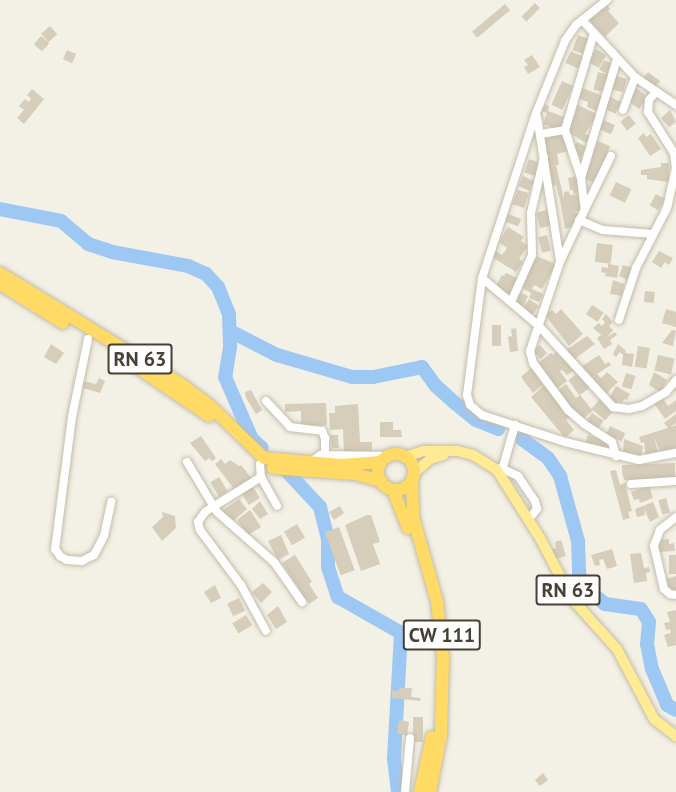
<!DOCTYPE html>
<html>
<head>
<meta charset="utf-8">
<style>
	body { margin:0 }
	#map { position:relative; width:676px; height:792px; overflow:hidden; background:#f3f0e5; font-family:"PT Sans",sans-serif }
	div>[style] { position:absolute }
	.river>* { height:14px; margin:-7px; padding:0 7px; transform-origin:7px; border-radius:7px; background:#9ec8f4 }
	.building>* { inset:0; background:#d6cdba; transform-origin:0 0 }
	.roads { filter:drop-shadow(0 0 2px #c2bcaa) drop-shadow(0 0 2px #c2bcaa) }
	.minor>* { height:8px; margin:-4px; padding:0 4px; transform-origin:4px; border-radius:4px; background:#fff }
	.major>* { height:10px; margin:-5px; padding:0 5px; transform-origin:5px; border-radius:5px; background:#ffeb93 }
	.highway>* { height:12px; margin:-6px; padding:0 6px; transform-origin:6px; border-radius:6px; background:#ffdb65 }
	.highway>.ring { margin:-6px; padding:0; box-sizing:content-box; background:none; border:12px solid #ffdb65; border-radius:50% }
	span { translate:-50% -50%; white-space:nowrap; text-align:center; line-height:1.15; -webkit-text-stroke:5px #fff; paint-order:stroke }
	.shield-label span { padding:2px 4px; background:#fff; border:2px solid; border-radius:4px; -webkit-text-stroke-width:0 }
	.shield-label { font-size:20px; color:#464134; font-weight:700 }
</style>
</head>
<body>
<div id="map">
	<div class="river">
		<div style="left:0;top:209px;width:62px;rotate:11.1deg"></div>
		<div style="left:61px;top:221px;width:35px;rotate:40deg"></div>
		<div style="left:88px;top:244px;width:25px;rotate:18deg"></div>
		<div style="left:112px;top:252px;width:77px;rotate:10.4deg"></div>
		<div style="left:188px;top:266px;width:20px;rotate:24deg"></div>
		<div style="left:206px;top:274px;width:18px;rotate:47deg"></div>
		<div style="left:218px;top:287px;width:29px;rotate:68deg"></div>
		<div style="left:229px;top:314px;width:33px;rotate:88deg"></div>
		<div style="left:230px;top:347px;width:30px;rotate:99deg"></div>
		<div style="left:225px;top:377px;width:68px;rotate:66.5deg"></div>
		<div style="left:252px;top:439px;width:13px;rotate:42deg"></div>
		<div style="left:230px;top:331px;width:53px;rotate:27.1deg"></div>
		<div style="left:277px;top:355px;width:78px;rotate:16.3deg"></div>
		<div style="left:352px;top:377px;width:21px"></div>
		<div style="left:373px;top:377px;width:50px;rotate:-11.5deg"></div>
		<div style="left:422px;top:367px;width:24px;rotate:54deg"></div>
		<div style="left:436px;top:386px;width:25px;rotate:42deg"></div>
		<div style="left:455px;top:403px;width:27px;rotate:39deg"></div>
		<div style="left:476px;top:420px;width:24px;rotate:22deg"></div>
		<div style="left:522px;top:439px;width:32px;rotate:36deg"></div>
		<div style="left:548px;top:458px;width:22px;rotate:56deg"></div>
		<div style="left:560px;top:476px;width:67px;rotate:74.5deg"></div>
		<div style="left:578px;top:541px;width:34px;rotate:88deg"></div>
		<div style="left:579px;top:575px;width:19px;rotate:58deg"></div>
		<div style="left:589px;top:591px;width:21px;rotate:39deg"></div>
		<div style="left:605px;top:604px;width:36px;rotate:8deg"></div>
		<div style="left:641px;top:609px;width:15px;rotate:58deg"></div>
		<div style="left:649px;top:622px;width:22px;rotate:95deg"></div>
		<div style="left:647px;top:644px;width:25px;rotate:79deg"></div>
		<div style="left:652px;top:669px;width:39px;rotate:67deg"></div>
		<div style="left:667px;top:705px;width:10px;rotate:29deg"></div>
		<div style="left:281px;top:465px;width:57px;rotate:47.1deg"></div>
		<div style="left:320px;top:507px;width:34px;rotate:76deg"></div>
		<div style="left:328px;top:540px;width:27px;rotate:90deg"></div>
		<div style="left:328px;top:567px;width:32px;rotate:72deg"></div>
		<div style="left:338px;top:597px;width:73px;rotate:29.7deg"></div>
		<div style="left:401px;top:633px;width:126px;rotate:93.2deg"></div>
		<div style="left:394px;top:759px;width:33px;rotate:83deg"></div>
	</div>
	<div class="building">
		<div style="left:535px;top:3px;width:7px;height:19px;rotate:45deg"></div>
		<div style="left:505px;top:4px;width:8px;height:43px;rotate:50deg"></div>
		<div style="clip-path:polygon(606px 4px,610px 9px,608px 11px,619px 23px,605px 37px,589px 20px)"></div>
		<div style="left:50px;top:26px;width:11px;height:12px;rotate:49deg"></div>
		<div style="left:578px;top:35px;width:12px;height:16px;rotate:20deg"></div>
		<div style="left:41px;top:36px;width:11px;height:11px;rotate:41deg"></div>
		<div style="left:596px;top:49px;width:12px;height:15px;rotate:31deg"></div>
		<div style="left:67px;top:50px;width:10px;height:10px;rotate:24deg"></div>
		<div style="left:571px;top:51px;width:14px;height:13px;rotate:25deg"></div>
		<div style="clip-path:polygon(532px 55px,540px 67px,528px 74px,524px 67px,528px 65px,524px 60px)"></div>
		<div style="left:604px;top:60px;width:9px;height:11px;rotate:27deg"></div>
		<div style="left:598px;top:72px;width:11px;height:18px;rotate:15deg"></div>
		<div style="left:648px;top:72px;width:15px;height:12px;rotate:37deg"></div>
		<div style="left:616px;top:76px;width:11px;height:14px;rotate:15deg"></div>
		<div style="left:562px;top:81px;width:12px;height:26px;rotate:24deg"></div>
		<div style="clip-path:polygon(582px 88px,603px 96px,597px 111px,587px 107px,588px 102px,578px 98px)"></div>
		<div style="left:636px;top:88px;width:15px;height:15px;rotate:37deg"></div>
		<div style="clip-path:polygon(32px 89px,44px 99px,24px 124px,17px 118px,24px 110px,19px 106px,25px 99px,29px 102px,31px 99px,27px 95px)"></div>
		<div style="left:610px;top:97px;width:12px;height:13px;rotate:24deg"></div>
		<div style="clip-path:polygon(544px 104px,549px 106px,548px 111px,564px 117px,559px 130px,543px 124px,547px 113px,541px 111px)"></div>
		<div style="clip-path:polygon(578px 105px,597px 114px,585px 134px,590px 136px,586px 143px,566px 131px)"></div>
		<div style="clip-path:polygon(670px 110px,676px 122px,669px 127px,661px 118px)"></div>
		<div style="left:629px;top:115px;width:11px;height:11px;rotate:52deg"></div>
		<div style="left:603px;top:120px;width:13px;height:10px;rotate:23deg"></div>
		<div style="clip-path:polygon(644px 133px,646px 137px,651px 134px,661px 149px,650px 156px,638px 138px)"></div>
		<div style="clip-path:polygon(564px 134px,568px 151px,557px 154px,559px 165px,556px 165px,564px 199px,564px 192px,569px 191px,570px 195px,580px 194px,582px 211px,575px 211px,576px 213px,580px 213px,578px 220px,574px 220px,575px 226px,565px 229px,560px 200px,556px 185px,551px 186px,542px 139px)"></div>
		<div style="left:597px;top:141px;width:14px;height:40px;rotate:21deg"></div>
		<div style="clip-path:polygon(577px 142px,587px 147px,581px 157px,573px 149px)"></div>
		<div style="left:529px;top:159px;width:12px;height:14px;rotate:20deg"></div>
		<div style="clip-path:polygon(661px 163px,669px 163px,669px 182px,647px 179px,647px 175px,641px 175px,641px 170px,661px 167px)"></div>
		<div style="left:523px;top:176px;width:12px;height:11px;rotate:24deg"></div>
		<div style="clip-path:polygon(578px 176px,579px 193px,574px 194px,573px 190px,570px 190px,568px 178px)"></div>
		<div style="left:616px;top:182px;width:17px;height:15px;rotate:25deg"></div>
		<div style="clip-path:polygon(518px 190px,529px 193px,524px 208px,512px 204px)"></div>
		<div style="left:656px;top:194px;width:10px;height:13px;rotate:29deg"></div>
		<div style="left:547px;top:210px;width:16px;height:11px;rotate:76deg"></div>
		<div style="left:508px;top:214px;width:14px;height:8px;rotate:21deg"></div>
		<div style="clip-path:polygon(508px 227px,524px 237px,521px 241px,528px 246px,519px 259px,523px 262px,516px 272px,492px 257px,496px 251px,502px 255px,507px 248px,499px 242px)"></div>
		<div style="left:547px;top:235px;width:16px;height:9px;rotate:76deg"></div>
		<div style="left:597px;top:243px;width:16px;height:19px;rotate:7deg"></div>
		<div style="clip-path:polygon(659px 251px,673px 258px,669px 265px,665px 262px,661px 268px,652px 262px)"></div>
		<div style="clip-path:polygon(536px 256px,556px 264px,542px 289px,534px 285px,532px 289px,543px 294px,539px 302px,529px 298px,531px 293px,520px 287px)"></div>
		<div style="clip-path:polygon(608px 264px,619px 266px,617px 278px,605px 276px,606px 273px,601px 272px,602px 267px,608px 268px)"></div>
		<div style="clip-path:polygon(623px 265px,633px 268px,628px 280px,619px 276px)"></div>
		<div style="clip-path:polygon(506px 273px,519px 279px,509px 298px,495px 288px,502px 275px,504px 276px)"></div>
		<div style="clip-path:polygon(613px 280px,624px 284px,622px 296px,610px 294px)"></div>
		<div style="left:645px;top:291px;width:10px;height:11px;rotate:6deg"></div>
		<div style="left:519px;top:292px;width:10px;height:11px;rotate:24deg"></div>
		<div style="left:529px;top:299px;width:12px;height:13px;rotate:35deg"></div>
		<div style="left:592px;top:305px;width:14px;height:11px;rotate:34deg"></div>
		<div style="clip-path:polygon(561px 309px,583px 334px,569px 346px,545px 315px,552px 310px,556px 314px)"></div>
		<div style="clip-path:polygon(666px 309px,676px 312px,676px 327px,662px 323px)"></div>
		<div style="clip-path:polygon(606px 314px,613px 322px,609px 326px,613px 330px,607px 337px,615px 332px,617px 335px,610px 340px,612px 344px,604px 349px,597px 338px,601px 335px,605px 338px,593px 328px,599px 323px,602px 326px,605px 322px,602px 319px)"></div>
		<div style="left:492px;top:325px;width:9px;height:21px"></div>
		<div style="clip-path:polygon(516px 328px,518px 351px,510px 352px,508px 337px,512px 336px,511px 329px)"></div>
		<div style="clip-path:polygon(672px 330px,676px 331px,673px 346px,662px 343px)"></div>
		<div style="clip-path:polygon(587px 336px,595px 344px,573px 360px,566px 350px)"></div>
		<div style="clip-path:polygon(51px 344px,64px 353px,56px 364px,44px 357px)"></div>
		<div style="clip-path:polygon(618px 344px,626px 351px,625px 353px,634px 354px,632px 367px,622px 365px,623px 355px,620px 352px,616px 357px,613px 354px)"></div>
		<div style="left:540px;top:345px;width:11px;height:9px;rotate:49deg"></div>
		<div style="left:638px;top:346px;width:12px;height:21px;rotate:9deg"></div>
		<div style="clip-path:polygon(556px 352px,560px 357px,563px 355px,574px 370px,567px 375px,562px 370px,560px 371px,567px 381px,557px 389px,539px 362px,551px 353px,553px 355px)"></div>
		<div style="clip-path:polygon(599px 355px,605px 364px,609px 362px,611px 365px,597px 374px,601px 378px,607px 372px,618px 382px,606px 394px,591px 380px,595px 375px,590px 379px,581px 367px)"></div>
		<div style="left:658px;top:355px;width:17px;height:16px;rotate:13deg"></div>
		<div style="clip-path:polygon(531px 368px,545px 383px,533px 393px,521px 377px)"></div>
		<div style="clip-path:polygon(654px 372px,667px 380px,660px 392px,649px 385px)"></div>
		<div style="left:578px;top:373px;width:19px;height:12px;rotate:54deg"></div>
		<div style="left:626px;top:373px;width:10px;height:14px;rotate:17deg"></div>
		<div style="clip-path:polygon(99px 378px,105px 381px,100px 393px,80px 387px,83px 381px,96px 384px)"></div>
		<div style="clip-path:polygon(566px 384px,576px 398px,580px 395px,593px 411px,581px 420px,568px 405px,574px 400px,567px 405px,557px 391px)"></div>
		<div style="clip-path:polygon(544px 385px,570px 417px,566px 420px,574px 430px,565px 438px,531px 397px)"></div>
		<div style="clip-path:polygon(616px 386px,630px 394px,627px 400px,624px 399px,622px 403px,619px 401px,616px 405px,608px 400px)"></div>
		<div style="clip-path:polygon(251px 390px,262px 410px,256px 414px,246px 398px,245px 392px)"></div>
		<div style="clip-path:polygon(662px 398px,668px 406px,676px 400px,676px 411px,665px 419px,654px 403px)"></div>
		<div style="left:600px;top:399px;width:18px;height:13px;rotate:41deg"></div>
		<div style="clip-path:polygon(326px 403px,327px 425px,301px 426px,301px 411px,285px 412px,285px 404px)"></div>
		<div style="clip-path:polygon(358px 404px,360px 442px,372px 442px,372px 451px,344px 453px,343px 429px,330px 430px,329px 413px,335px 413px,335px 406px)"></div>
		<div style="left:592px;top:413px;width:14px;height:11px;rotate:34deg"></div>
		<div style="clip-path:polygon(676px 414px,676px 423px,670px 427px,676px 425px,676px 448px,661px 454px,653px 435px,659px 454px,646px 458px,644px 442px,641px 443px,639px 437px,668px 428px,664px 423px)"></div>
		<div style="clip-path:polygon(380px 422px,393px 422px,393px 430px,401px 430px,402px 437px,380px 437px)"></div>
		<div style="left:610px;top:426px;width:17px;height:9px;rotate:25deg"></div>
		<div style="clip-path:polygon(330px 435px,338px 435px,339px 448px,332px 448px)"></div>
		<div style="left:588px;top:435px;width:21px;height:9px;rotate:19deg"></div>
		<div style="clip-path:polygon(201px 436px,216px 458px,212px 461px,209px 458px,205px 461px,190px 443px)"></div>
		<div style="clip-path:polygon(624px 439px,643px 446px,641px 457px,623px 454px)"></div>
		<div style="clip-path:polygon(221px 459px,225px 464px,230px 460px,239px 466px,241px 465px,252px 479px,234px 489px,215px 464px)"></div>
		<div style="clip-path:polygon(675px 463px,675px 478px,624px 480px,622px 472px,622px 465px)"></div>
		<div style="clip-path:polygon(616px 470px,620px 485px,625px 483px,632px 511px,628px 512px,630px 518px,623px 520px,610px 471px)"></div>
		<div style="left:219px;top:477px;width:17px;height:10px;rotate:59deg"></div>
		<div style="clip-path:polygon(649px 486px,653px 498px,640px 503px,639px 499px,634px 500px,631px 492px)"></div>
		<div style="left:253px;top:487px;width:13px;height:13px;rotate:58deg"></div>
		<div style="left:666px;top:498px;width:15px;height:8px;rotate:74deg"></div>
		<div style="clip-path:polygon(239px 499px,247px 509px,233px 521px,222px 511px)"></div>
		<div style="clip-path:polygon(260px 501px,268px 514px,260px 519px,252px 509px)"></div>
		<div style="clip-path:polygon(653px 502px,659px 517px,650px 522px,644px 509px,645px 515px,637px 517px,635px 509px)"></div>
		<div style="clip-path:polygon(340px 506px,344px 513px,334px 520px,329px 512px)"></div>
		<div style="clip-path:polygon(250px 510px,261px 527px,248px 535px,237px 520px)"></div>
		<div style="clip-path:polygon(162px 512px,175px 516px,176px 528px,162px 541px,152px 527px,163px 517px)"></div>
		<div style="clip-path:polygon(367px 515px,371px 515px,380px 542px,373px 544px,380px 564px,361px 571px,345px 525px)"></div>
		<div style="left:297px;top:524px;width:16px;height:15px;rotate:60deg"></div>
		<div style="left:339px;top:527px;width:46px;height:15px;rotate:70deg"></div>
		<div style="clip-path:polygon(281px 535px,289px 554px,278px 560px,268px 541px)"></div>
		<div style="clip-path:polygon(669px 539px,669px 544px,674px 543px,675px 551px,659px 552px,658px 540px)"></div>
		<div style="clip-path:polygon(561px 540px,566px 556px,553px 560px,551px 550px,556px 548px,555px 542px)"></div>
		<div style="clip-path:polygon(612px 549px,617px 566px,607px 569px,603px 559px,599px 560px,600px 565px,595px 566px,591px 555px)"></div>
		<div style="clip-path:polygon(641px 553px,644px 568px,649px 567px,650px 572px,646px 573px,647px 581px,634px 583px,630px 554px)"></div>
		<div style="clip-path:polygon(295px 555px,312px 582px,309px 584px,318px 598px,309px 604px,282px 563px)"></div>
		<div style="left:669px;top:555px;width:7px;height:19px"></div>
		<div style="clip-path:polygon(676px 576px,676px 592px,672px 593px,671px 588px,666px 589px,663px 580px)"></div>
		<div style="clip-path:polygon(263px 583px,272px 592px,261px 603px,252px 592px)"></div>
		<div style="clip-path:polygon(215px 585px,221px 598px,211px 603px,204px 592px)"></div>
		<div style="left:239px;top:598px;width:14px;height:13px;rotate:65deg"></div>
		<div style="clip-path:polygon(278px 606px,287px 622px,276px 629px,267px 615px)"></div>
		<div style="clip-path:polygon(676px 610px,676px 645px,668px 647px,664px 635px,671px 633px,670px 629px,666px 630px,664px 623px,670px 622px,667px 612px)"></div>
		<div style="left:246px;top:615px;width:12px;height:16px;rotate:59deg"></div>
		<div style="clip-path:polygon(399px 688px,412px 688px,411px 697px,421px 698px,420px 701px,392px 698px,392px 690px,399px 691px)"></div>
		<div style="left:413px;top:717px;width:10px;height:25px"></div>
		<div style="clip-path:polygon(399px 720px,409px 722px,407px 736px,397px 733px)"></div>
		<div style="clip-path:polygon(543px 773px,548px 780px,540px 786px,535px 780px)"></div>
	</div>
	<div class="roads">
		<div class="minor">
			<div style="left:607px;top:0;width:40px;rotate:141deg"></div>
			<div style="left:576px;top:25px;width:19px;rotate:125deg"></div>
			<div style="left:565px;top:41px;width:78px;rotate:111.9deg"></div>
			<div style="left:536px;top:113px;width:174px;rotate:108.1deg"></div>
			<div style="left:482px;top:278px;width:118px;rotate:97.3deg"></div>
			<div style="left:467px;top:395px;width:10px;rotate:73deg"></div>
			<div style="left:470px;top:405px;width:16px;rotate:40deg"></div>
			<div style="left:482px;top:415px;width:87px;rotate:18deg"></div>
			<div style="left:565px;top:442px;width:76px;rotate:13.7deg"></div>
			<div style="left:639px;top:460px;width:38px;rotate:-11deg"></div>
			<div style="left:582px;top:20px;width:78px;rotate:47.1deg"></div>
			<div style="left:635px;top:77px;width:50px;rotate:34.3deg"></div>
			<div style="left:594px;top:33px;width:101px;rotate:106.6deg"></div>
			<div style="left:565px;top:130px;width:51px;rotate:71.6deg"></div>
			<div style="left:581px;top:178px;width:31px;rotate:83deg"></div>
			<div style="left:585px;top:209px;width:59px;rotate:115.3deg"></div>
			<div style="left:560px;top:262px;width:94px;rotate:108.6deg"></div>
			<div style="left:530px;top:351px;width:12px;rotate:76deg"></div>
			<div style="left:533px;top:363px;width:59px;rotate:53.3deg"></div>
			<div style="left:568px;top:410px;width:21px;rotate:41deg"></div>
			<div style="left:584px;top:424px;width:33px;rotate:33deg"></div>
			<div style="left:612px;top:442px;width:15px;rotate:74deg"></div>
			<div style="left:623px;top:110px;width:35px;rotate:-70deg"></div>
			<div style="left:537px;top:117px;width:146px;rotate:80.9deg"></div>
			<div style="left:540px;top:134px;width:25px;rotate:-9deg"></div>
			<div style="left:581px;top:178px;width:124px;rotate:-73.2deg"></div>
			<div style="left:585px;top:209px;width:59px;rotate:-63.9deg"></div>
			<div style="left:579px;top:220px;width:26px;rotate:23deg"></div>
			<div style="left:603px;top:230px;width:50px;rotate:4.6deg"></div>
			<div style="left:482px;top:278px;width:75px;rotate:40.1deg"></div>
			<div style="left:539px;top:326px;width:110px;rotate:47.6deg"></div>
			<div style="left:613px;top:407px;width:16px;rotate:7deg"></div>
			<div style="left:629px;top:409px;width:13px;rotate:-13deg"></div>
			<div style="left:642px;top:406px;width:28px;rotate:-30deg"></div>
			<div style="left:666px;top:392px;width:16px;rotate:-50deg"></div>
			<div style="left:511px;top:302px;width:51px;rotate:-65.9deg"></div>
			<div style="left:532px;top:255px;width:42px;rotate:-91.4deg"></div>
			<div style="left:531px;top:213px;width:57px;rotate:-76.9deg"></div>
			<div style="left:619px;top:320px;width:55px;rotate:-71.9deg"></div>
			<div style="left:636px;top:268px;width:68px;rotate:-62.7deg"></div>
			<div style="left:667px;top:208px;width:41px;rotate:-77.3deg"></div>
			<div style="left:676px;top:168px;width:15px;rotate:-98deg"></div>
			<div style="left:674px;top:153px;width:49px;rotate:-122.4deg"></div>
			<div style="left:648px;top:112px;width:12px;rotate:-85deg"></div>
			<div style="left:649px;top:100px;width:9px;rotate:-49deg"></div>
			<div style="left:88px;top:339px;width:80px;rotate:101.6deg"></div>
			<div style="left:72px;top:417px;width:133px;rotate:97.3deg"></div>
			<div style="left:55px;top:549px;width:9px;rotate:54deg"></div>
			<div style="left:60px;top:556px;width:8px;rotate:30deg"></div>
			<div style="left:67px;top:560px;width:15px;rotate:4deg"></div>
			<div style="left:82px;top:561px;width:13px;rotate:-27deg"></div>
			<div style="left:94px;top:555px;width:21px;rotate:-62deg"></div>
			<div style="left:104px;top:536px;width:35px;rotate:-78deg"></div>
			<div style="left:266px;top:401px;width:35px;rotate:47deg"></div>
			<div style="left:290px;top:427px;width:32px;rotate:7deg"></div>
			<div style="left:322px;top:431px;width:8px;rotate:67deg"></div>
			<div style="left:325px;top:438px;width:17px;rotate:90deg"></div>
			<div style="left:187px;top:462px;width:58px;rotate:59deg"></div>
			<div style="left:217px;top:512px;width:76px;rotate:41.3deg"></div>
			<div style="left:274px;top:562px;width:49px;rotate:55deg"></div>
			<div style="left:309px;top:463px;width:14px;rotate:-34deg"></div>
			<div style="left:321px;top:455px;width:67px;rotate:0.9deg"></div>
			<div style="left:260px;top:464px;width:13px;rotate:86deg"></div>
			<div style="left:261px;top:477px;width:33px;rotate:61deg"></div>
			<div style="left:501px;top:468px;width:19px;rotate:25deg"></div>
			<div style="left:518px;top:476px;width:30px;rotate:56deg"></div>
			<div style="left:535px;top:501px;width:8px;rotate:76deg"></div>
			<div style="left:537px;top:509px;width:14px;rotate:129deg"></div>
			<div style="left:501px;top:474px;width:51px;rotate:-74.1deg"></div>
			<div style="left:261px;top:477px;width:66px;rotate:148deg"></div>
			<div style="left:205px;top:512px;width:12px;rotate:125deg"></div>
			<div style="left:198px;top:522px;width:8px;rotate:76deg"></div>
			<div style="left:200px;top:530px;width:69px;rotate:53.3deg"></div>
			<div style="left:241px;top:585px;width:52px;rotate:61.5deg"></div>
			<div style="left:631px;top:484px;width:45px;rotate:-3.8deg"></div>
			<div style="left:676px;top:517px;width:21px;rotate:141deg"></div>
			<div style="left:660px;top:530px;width:17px;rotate:111deg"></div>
			<div style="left:654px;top:546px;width:44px;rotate:76.9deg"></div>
			<div style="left:664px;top:589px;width:8px;rotate:40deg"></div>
			<div style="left:670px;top:594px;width:6px;rotate:9deg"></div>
			<div style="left:405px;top:792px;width:54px;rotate:-84.7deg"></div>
		</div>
		<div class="major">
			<div style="left:405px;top:457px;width:20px;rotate:-18deg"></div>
			<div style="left:424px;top:451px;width:34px"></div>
			<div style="left:458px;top:451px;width:16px;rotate:15deg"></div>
			<div style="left:473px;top:455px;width:28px;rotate:32deg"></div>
			<div style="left:497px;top:470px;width:80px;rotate:57.7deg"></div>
			<div style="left:540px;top:538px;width:69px;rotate:62.3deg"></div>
			<div style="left:572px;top:599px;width:67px;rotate:48deg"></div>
			<div style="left:617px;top:649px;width:79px;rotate:62.1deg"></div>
			<div style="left:654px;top:719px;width:28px;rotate:38deg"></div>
			<div style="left:414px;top:473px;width:21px;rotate:-41deg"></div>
			<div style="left:430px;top:459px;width:14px;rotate:-17deg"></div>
		</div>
		<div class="highway">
			<div style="left:0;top:273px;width:217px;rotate:31.6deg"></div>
			<div style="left:185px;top:387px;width:31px;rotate:37deg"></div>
			<div style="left:210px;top:406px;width:75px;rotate:43.9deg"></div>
			<div style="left:264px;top:458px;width:77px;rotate:5.2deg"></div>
			<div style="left:341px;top:465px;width:40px;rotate:-4.3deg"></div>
			<div style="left:0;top:284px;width:74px;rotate:31.8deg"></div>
			<div style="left:132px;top:364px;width:93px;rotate:34deg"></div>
			<div class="ring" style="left:378px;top:454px;width:24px;height:24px"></div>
			<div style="left:273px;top:468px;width:82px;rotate:4.2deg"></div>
			<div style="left:355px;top:474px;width:27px;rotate:15deg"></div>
			<div style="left:412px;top:482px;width:35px;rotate:88deg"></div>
			<div style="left:413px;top:517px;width:87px;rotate:74.1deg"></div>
			<div style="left:437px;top:601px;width:56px;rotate:83.9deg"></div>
			<div style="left:443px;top:657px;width:77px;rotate:91.5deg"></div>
			<div style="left:441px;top:734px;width:59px;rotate:100.7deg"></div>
			<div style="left:393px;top:490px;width:41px;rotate:68.5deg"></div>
			<div style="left:420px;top:792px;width:56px;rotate:-77.7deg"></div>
		</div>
	</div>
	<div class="shield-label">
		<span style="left:140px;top:359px">RN 63</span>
		<span style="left:568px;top:590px">RN 63</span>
		<span style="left:442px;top:635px">CW 111</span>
	</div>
</div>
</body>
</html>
